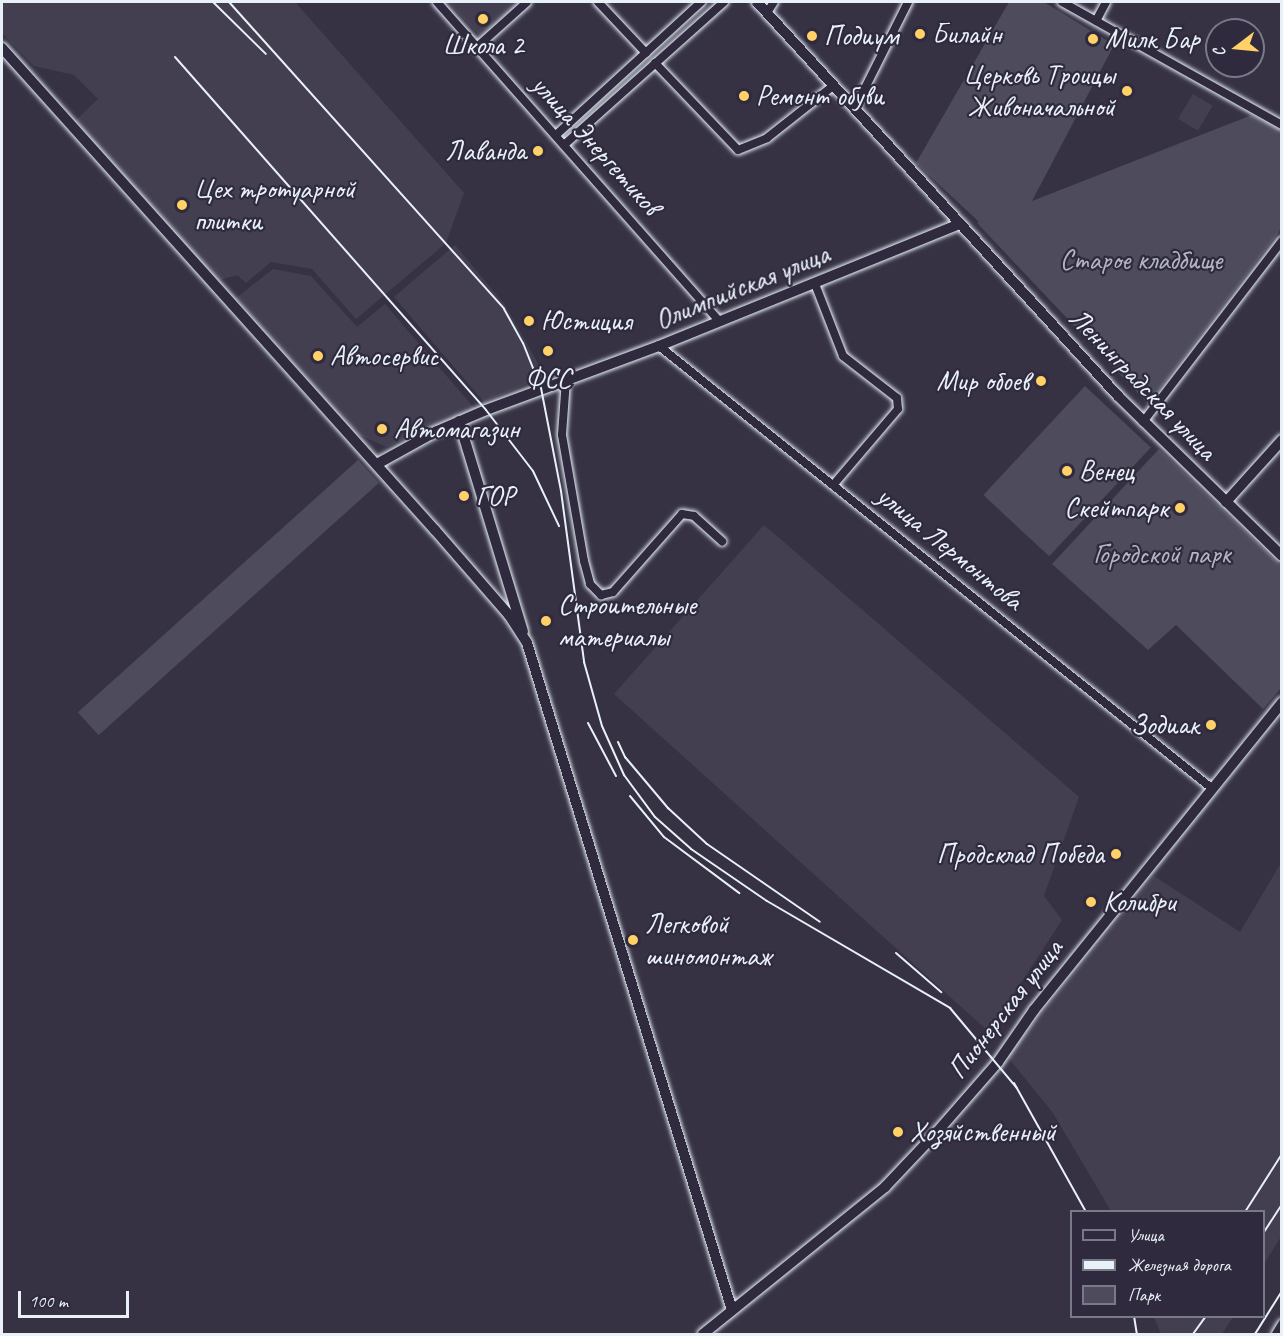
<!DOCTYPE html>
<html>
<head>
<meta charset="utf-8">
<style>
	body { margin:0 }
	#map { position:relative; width:1283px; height:1336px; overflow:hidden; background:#363244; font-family:Caveat,sans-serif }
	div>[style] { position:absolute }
	.built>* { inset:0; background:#433f51; transform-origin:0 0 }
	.green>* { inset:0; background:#4d4b5c; transform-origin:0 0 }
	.roads { filter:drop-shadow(0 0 2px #e8f1f8) drop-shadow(0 0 2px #e8f1f8) }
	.street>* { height:8px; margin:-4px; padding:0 4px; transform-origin:4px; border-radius:4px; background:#2f2a3d }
	.secondary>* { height:10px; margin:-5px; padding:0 5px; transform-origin:5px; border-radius:5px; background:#2f2a3d }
	.rail>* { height:2px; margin:-1px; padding:0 1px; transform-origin:1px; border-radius:1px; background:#e8f1f8 }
	.dots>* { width:16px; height:16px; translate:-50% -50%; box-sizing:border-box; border:3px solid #2f2a3d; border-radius:50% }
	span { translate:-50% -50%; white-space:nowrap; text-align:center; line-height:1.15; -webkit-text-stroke:4.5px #2f2a3d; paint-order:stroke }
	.poi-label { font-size:28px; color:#e8f1f8 }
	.left { translate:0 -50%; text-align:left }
	.right { translate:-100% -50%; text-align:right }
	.street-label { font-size:28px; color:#e8f1f8 }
	.park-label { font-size:28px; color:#b2b7c1 }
	.frame { position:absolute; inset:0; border:3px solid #e8f1f8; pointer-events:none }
	.legend { position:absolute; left:1070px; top:1210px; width:195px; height:108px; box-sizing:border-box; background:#2f2a3d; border:2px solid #797a88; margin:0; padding:8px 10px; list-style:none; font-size:18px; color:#e8f1f8 }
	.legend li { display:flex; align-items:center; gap:12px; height:30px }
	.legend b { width:30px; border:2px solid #797a88 }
	.north { position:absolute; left:1205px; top:18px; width:60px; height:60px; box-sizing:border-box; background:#2f2a3d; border:2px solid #797a88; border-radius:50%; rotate:254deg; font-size:16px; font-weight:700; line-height:24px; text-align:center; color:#e8f1f8 }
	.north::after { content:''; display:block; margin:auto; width:21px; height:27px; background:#ffd166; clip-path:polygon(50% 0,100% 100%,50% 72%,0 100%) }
	.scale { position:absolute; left:18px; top:1291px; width:111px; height:27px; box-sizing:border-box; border:3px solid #e8f1f8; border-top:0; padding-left:8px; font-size:18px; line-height:21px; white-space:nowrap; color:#e8f1f8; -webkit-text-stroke:4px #2f2a3d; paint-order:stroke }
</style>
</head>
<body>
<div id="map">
	<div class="built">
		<div style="clip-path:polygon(2px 2px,295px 2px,464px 193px,446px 243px,356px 319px,312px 269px,271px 262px,246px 283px,237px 275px,216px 281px,75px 121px,98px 99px,74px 75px,34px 66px,2px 33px)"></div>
		<div style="clip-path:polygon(448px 2px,520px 2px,481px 37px)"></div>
		<div style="left:1193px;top:94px;width:23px;height:29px;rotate:31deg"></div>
		<div style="clip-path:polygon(455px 245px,505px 305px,545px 376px,484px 402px,394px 297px)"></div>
		<div style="clip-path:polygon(273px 269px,311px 276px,357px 327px,385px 304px,475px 409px,386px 447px,355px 433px,236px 298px)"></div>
		<div style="clip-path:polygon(764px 525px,1079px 797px,1044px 896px,1062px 920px,989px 1032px,614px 694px)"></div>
		<div style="clip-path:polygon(1281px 863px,1282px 1235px,1264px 1264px,1264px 1212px,1111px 1211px,1053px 1113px,1007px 1056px,1154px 876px,1240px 932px)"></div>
		<div style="clip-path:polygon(1154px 1317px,1233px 1317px,1222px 1334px,1161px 1334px)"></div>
	</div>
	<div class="green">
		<div style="clip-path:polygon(1009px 2px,1044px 2px,1114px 45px,1032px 201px,1252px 115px,1281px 130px,1281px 229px,1148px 404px,977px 223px,985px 219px,979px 222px,916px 163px)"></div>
		<div style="left:1085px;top:386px;width:90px;height:149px;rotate:43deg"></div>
		<div style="clip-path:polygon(1159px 449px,1281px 566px,1281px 688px,1263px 709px,1176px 625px,1148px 650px,1052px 564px)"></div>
		<div style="left:358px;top:460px;width:31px;height:377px;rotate:48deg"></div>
	</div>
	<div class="roads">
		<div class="street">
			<div style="left:437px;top:2px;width:427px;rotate:48.5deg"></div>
			<div style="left:598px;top:2px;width:70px;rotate:46.7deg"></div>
			<div style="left:1062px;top:2px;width:252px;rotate:29.2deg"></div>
			<div style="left:767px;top:13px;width:13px;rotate:-58deg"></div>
			<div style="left:1096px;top:21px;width:21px;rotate:-62deg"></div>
			<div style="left:477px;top:47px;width:67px;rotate:-42deg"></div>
			<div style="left:655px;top:63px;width:120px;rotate:46.3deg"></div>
			<div style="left:738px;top:150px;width:31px;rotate:-22deg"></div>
			<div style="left:767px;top:138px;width:85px;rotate:-38.3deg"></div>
			<div style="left:855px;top:108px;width:119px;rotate:-63.4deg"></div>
			<div style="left:556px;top:135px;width:197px;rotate:-42.5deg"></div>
			<div style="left:564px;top:145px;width:215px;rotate:-41.8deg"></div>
			<div style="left:815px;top:284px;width:77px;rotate:68.7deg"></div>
			<div style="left:843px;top:356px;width:68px;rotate:37.9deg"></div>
			<div style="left:897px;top:398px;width:11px;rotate:85deg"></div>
			<div style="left:898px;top:409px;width:99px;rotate:130.5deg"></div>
			<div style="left:659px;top:346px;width:706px;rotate:38.67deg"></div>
			<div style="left:566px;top:380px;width:55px;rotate:94.2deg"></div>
			<div style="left:562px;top:435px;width:128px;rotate:80.1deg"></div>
			<div style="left:584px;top:561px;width:24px;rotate:75deg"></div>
			<div style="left:590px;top:584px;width:16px;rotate:45deg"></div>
			<div style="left:601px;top:595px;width:12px;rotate:-14deg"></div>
			<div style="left:613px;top:592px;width:104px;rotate:-48.5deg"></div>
			<div style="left:682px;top:514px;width:12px;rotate:9deg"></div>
			<div style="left:694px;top:516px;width:38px;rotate:42deg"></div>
			<div style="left:1143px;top:422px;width:228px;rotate:-52.5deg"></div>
			<div style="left:1276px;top:1334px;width:12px;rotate:-59deg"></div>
		</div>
		<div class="secondary">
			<div style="left:757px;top:2px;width:534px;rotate:47.5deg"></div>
			<div style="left:1118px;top:396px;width:229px;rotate:44.3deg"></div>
			<div style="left:2px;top:48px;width:648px;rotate:48.07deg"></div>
			<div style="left:435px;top:530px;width:113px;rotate:49deg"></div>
			<div style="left:509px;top:615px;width:33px;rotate:57deg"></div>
			<div style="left:527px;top:643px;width:698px;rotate:72.92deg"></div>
			<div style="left:459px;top:421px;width:220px;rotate:73.1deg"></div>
			<div style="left:377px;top:464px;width:68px;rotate:-28.8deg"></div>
			<div style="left:437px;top:431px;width:53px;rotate:-23.2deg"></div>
			<div style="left:486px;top:410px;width:184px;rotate:-20.3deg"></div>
			<div style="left:659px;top:346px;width:325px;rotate:-22.1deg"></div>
			<div style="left:1226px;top:502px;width:84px;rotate:-47.9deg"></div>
			<div style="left:703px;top:1334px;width:234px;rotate:-38.9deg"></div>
			<div style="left:885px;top:1187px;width:76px;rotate:-46.6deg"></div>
			<div style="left:937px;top:1132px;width:93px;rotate:-48.9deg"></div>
			<div style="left:998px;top:1062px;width:63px;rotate:-55.3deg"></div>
			<div style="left:1034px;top:1010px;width:395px;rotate:-51.1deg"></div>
		</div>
	</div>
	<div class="rail">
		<div style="left:213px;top:2px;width:74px;rotate:44.5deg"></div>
		<div style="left:229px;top:2px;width:412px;rotate:48.1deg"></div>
		<div style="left:504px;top:309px;width:39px;rotate:61deg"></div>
		<div style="left:523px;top:343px;width:48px;rotate:68.2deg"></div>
		<div style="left:541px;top:388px;width:105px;rotate:79deg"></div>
		<div style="left:561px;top:491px;width:173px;rotate:82.3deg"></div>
		<div style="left:584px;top:662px;width:66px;rotate:74.3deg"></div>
		<div style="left:602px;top:726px;width:54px;rotate:65.8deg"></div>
		<div style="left:624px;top:775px;width:52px;rotate:53.6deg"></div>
		<div style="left:655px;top:817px;width:48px;rotate:41.6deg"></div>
		<div style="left:691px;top:849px;width:92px;rotate:34.4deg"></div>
		<div style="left:767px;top:901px;width:212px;rotate:30.3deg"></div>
		<div style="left:950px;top:1008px;width:104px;rotate:50.1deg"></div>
		<div style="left:175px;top:57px;width:470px;rotate:48.6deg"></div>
		<div style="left:486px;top:410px;width:77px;rotate:52.4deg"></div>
		<div style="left:533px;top:471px;width:61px;rotate:64.7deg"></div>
		<div style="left:588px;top:723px;width:60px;rotate:62.2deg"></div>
		<div style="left:618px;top:742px;width:17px;rotate:65deg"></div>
		<div style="left:625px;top:757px;width:67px;rotate:49.9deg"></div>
		<div style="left:668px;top:808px;width:53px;rotate:42.7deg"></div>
		<div style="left:707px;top:844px;width:137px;rotate:34.6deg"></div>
		<div style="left:630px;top:796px;width:53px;rotate:50.3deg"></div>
		<div style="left:664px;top:837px;width:94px;rotate:36.7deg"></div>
		<div style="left:896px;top:953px;width:60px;rotate:40.9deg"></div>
		<div style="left:1014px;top:1083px;width:148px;rotate:60.8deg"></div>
		<div style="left:1245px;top:1212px;width:69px;rotate:-57.5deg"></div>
		<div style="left:1264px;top:1232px;width:33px;rotate:-57deg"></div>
		<div style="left:1134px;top:1316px;width:18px;rotate:81deg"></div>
		<div style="left:1193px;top:1334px;width:22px;rotate:-54deg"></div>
		<div style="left:1255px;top:1334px;width:51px;rotate:-57.9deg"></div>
	</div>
	<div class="dots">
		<div style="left:483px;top:19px;background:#ffd166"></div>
		<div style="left:920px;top:34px;background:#ffd166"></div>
		<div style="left:812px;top:36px;background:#ffd166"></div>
		<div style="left:1093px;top:39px;background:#ffd166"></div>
		<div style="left:1127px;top:91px;background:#ffd166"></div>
		<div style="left:744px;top:96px;background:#ffd166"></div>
		<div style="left:538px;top:151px;background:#ffd166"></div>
		<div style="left:182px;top:205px;background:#ffd166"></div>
		<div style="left:529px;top:321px;background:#ffd166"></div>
		<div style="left:548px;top:351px;background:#ffd166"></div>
		<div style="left:318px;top:356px;background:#ffd166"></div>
		<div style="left:1041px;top:381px;background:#ffd166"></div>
		<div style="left:382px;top:429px;background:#ffd166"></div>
		<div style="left:1067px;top:471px;background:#ffd166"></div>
		<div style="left:464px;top:496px;background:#ffd166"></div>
		<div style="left:1180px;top:508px;background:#ffd166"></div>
		<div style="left:546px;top:621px;background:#ffd166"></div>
		<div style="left:1211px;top:725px;background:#ffd166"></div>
		<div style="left:1116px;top:854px;background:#ffd166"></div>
		<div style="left:1091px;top:902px;background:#ffd166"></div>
		<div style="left:633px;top:940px;background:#ffd166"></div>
		<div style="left:898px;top:1132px;background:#ffd166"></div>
	</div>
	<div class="poi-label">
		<span class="left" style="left:932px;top:34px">Билайн</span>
		<span class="left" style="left:824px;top:36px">Подиум</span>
		<span class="left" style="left:1105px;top:39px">Милк Бар</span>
		<span style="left:483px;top:45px">Школа 2</span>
		<span class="right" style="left:1115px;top:91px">Церковь Троицы<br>Живоначальной</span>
		<span class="left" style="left:756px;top:96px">Ремонт обуви</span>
		<span class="right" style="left:526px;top:151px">Лаванда</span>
		<span class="left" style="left:194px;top:205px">Цех тротуарной<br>плитки</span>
		<span class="left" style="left:541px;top:321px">Юстиция</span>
		<span class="left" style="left:330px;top:356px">Автосервис</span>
		<span style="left:548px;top:378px">ФСС</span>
		<span class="right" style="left:1029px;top:381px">Мир обоев</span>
		<span class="left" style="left:394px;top:429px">Автомагазин</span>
		<span class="left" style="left:1079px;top:471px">Венец</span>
		<span class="left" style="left:476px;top:496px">ГОР</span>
		<span class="right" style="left:1168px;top:508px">Скейтпарк</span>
		<span class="left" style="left:558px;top:621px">Строительные<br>материалы</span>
		<span class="right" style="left:1199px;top:725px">Зодиак</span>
		<span class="right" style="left:1104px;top:854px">Продсклад Победа</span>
		<span class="left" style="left:1103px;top:902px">Колибри</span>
		<span class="left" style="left:645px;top:940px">Легковой<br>шиномонтаж</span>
		<span class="left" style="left:910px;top:1132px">Хозяйственный</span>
	</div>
	<div class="street-label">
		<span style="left:596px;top:145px;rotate:48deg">улица Энергетиков</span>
		<span style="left:742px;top:287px;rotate:-22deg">Олимпийская улица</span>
		<span style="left:1143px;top:384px;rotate:46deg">Ленинградская улица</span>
		<span style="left:950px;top:548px;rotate:39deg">улица Лермонтова</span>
		<span style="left:1005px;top:1009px;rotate:-52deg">Пионерская улица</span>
	</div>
	<div class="park-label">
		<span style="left:1141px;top:260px">Старое кладбище</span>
		<span style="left:1162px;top:554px">Городской парк</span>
	</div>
	<div class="frame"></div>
	<ul class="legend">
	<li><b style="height:8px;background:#2f2a3d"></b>Улица</li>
	<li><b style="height:8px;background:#e8f1f8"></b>Железная дорога</li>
	<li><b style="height:16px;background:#4d4b5c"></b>Парк</li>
	</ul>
	<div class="north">С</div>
	<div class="scale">100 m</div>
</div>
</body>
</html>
